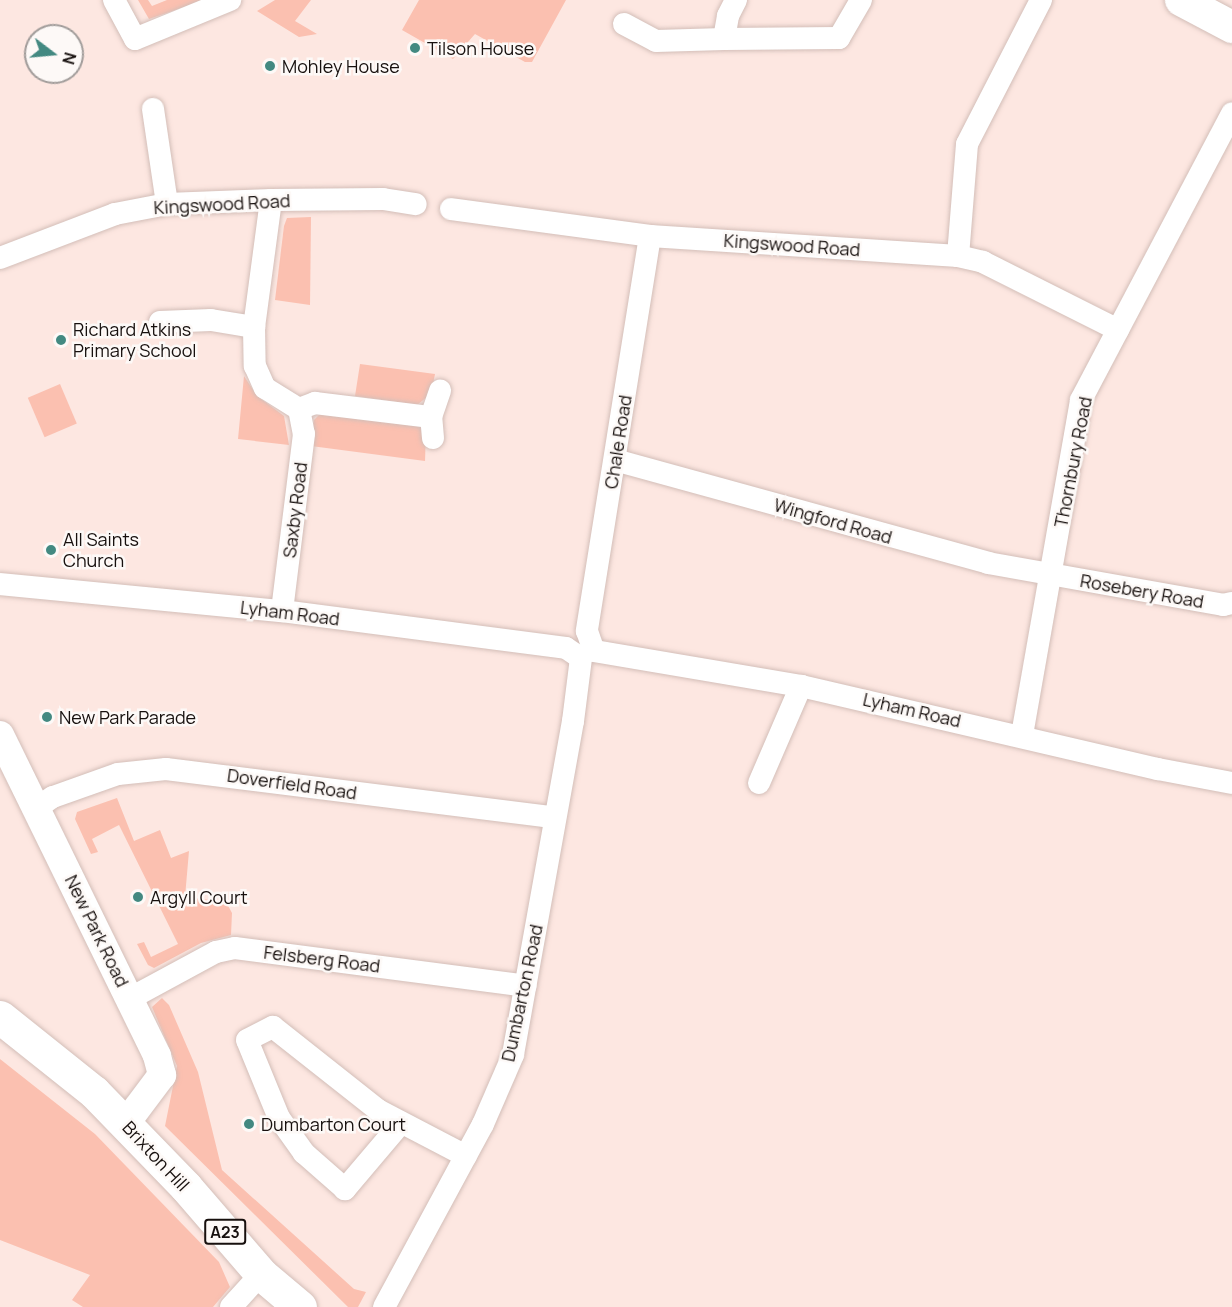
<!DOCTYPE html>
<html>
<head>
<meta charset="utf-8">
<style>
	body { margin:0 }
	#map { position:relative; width:1232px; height:1307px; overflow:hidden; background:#fde7e1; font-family:Manrope,sans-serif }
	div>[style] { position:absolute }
	.green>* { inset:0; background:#fbc0b0; transform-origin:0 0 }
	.roads { filter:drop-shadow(0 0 2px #d3beb8) drop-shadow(0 0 2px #d3beb8) }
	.minor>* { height:22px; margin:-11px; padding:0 11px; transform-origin:11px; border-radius:11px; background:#fff }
	.tertiary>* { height:28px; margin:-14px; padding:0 14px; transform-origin:14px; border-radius:14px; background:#fff }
	.secondary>* { height:32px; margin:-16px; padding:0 16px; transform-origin:16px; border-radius:16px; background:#fff }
	.trunk>* { height:33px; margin:-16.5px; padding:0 16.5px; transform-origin:16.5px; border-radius:16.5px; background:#fff }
	.dots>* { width:16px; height:16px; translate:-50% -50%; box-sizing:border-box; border:3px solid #fdf9f7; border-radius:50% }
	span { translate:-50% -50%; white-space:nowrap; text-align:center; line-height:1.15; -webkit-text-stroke:5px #fdf9f7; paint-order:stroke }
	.shield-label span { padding:2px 4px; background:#fdf9f7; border:2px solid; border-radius:4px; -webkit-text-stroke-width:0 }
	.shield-label { font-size:16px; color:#17100e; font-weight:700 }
	.poi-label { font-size:18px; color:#17100e }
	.left { translate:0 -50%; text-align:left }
	.street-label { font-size:18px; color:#17100e }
	.north { position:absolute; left:24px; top:24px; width:60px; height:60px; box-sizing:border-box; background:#fdf9f7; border:2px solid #a19c9a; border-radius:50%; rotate:106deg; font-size:16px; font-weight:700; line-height:24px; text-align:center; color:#17100e }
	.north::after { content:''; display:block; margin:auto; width:21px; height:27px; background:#438981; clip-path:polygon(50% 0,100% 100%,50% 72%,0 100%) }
</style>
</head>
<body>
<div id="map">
	<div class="green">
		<div style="clip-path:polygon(138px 0,148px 0,152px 6px,167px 0,204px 0,149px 19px)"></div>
		<div style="clip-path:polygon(275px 0,311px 0,295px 21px,317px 34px,299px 37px,257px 11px)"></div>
		<div style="clip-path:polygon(419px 0,566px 0,532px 62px,525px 62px,475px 34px,453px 59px,402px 30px)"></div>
		<div style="clip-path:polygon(311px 217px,310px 305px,275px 300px,284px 226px,287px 218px)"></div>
		<div style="clip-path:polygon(360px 364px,435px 374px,433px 384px,427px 397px,417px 405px,355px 396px)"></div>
		<div style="clip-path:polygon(244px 376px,257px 396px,284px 416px,289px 445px,238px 439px)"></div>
		<div style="left:60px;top:384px;width:43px;height:35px;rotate:67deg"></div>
		<div style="clip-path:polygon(323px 411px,416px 421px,426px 429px,425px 461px,311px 446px,314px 420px)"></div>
		<div style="clip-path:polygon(117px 798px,134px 841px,160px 830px,171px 858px,189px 851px,185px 897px,226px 902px,232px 913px,231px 935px,201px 943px,154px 968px,148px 965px,137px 944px,144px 942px,151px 957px,178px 944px,119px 825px,92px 839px,98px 852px,91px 854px,75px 819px,77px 812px)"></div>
		<div style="clip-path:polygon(162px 998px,169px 1005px,198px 1072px,222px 1170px,354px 1289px,366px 1292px,358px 1307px,348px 1307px,165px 1126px,177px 1066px,152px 1007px)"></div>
		<div style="clip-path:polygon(0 1059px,95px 1134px,219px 1262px,230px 1287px,213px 1307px,83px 1307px,72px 1300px,90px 1275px,0 1240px)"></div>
	</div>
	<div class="roads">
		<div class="minor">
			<div style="left:114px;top:0;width:44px;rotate:61.7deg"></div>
			<div style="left:135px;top:39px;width:103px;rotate:-22.3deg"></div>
			<div style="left:736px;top:0;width:18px;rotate:117deg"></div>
			<div style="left:728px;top:16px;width:23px;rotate:100deg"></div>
			<div style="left:724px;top:39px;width:115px;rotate:-0.5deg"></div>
			<div style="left:839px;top:38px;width:44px;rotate:-59.9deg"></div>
			<div style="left:624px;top:24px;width:36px;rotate:28deg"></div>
			<div style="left:656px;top:41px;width:68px;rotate:-1.7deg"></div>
			<div style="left:153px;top:109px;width:96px;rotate:81.6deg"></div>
			<div style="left:271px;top:200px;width:128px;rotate:97.6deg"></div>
			<div style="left:254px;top:327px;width:39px;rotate:89deg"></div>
			<div style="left:255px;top:366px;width:24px;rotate:66deg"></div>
			<div style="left:265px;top:388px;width:40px;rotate:32deg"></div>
			<div style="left:299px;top:409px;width:25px;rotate:79deg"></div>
			<div style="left:304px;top:434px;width:178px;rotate:97.1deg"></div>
			<div style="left:451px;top:209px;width:201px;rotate:7.7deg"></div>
			<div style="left:650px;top:236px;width:309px;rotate:3.7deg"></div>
			<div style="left:958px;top:256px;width:26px;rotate:13deg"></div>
			<div style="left:983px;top:262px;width:151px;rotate:26.7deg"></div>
			<div style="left:650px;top:236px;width:400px;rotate:99.1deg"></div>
			<div style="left:587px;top:631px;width:21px;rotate:71deg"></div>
			<div style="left:594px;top:651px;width:210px;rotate:9.6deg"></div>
			<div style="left:801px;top:686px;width:367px;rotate:13.1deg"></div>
			<div style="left:1158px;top:769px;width:75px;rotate:10.7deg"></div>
			<div style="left:958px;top:256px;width:112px;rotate:-85.4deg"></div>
			<div style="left:967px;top:144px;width:162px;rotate:-62.8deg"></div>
			<div style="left:0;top:258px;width:123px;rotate:-20.9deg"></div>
			<div style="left:115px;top:214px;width:53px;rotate:-10.9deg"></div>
			<div style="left:167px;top:204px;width:104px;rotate:-2.2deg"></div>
			<div style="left:271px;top:200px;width:112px;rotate:-0.5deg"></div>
			<div style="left:383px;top:199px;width:33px;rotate:9deg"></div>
			<div style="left:160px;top:322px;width:51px;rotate:-2.2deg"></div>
			<div style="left:211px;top:320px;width:44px;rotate:9.2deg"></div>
			<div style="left:299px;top:409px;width:17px;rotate:-21deg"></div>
			<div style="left:315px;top:403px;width:117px;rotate:6.9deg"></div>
			<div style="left:433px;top:438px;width:21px;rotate:-95deg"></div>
			<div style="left:431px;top:417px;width:28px;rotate:-71deg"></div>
			<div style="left:615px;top:460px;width:387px;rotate:15.4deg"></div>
			<div style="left:988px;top:563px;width:239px;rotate:10.1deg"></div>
			<div style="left:1223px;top:605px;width:9px;rotate:-13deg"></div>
			<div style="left:0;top:584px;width:283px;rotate:5.5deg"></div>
			<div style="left:282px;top:611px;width:286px;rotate:7.4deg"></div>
			<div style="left:566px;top:648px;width:18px;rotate:34deg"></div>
			<div style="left:581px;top:658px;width:64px;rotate:97.2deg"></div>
			<div style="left:573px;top:721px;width:339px;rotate:100.2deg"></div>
			<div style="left:513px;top:1055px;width:75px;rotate:113.5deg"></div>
			<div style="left:483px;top:1124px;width:208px;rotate:118.4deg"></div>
			<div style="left:1022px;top:735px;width:340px;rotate:-80deg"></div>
			<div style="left:1081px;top:400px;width:324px;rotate:-62.2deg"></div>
			<div style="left:759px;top:783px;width:106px;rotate:-66.6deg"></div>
			<div style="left:37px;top:808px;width:19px;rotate:-35deg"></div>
			<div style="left:53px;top:797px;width:69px;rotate:-19.5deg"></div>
			<div style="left:118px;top:774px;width:48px;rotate:-5.9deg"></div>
			<div style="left:166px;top:769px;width:391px;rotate:7.1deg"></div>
			<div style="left:129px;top:999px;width:99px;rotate:-28.4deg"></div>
			<div style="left:216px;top:952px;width:19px;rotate:-12deg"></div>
			<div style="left:235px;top:948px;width:293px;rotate:7.4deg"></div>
			<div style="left:401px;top:1123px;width:87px;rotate:130.3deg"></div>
			<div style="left:345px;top:1189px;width:55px;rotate:-138.7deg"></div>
			<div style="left:304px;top:1153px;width:43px;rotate:-125.5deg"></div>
			<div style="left:279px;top:1118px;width:84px;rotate:-112.3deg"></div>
			<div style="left:247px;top:1040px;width:29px;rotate:-27deg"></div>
			<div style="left:273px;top:1027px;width:134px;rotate:38.3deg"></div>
			<div style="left:378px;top:1110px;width:99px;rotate:27.6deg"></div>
			<div style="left:231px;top:1307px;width:45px;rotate:-47.7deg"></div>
		</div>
		<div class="tertiary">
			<div style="left:0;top:735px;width:357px;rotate:63.9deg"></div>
			<div style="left:157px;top:1056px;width:20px;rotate:75deg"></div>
			<div style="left:162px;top:1075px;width:60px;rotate:126.9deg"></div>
		</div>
		<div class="secondary">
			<div style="left:1181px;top:0;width:58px;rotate:27.9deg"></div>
		</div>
		<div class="trunk">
			<div style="left:0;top:1017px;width:120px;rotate:38.6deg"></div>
			<div style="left:94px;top:1092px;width:132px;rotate:45.9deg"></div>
			<div style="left:186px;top:1187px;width:115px;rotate:49.2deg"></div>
			<div style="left:261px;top:1274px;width:51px;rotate:40.2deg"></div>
		</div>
	</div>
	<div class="dots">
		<div style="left:415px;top:48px;background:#438981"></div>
		<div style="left:270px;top:66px;background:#438981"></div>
		<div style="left:61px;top:340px;background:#438981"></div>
		<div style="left:51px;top:550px;background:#438981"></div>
		<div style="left:47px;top:717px;background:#438981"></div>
		<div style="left:138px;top:897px;background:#438981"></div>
		<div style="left:249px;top:1124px;background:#438981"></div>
	</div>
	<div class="shield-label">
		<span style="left:225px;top:1232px">A23</span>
	</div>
	<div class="poi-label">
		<span class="left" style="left:427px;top:48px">Tilson House</span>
		<span class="left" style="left:282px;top:66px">Mohley House</span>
		<span class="left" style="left:73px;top:340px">Richard Atkins<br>Primary School</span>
		<span class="left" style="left:63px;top:550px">All Saints<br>Church</span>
		<span class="left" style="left:59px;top:717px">New Park Parade</span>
		<span class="left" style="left:150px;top:897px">Argyll Court</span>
		<span class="left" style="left:261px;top:1124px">Dumbarton Court</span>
	</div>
	<div class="street-label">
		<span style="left:222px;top:204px;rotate:-3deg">Kingswood Road</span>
		<span style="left:792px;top:245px;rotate:4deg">Kingswood Road</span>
		<span style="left:618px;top:442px;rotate:-81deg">Chale Road</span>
		<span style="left:1073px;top:462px;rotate:-79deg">Thornbury Road</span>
		<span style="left:295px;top:510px;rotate:-83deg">Saxby Road</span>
		<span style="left:833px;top:521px;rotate:16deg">Wingford Road</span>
		<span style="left:1142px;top:591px;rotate:10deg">Rosebery Road</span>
		<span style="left:290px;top:613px;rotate:7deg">Lyham Road</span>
		<span style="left:912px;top:710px;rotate:13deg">Lyham Road</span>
		<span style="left:292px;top:784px;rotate:8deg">Doverfield Road</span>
		<span style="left:97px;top:931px;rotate:64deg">New Park Road</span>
		<span style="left:322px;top:959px;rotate:7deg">Felsberg Road</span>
		<span style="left:522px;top:993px;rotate:-78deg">Dumbarton Road</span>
		<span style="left:156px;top:1156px;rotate:47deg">Brixton Hill</span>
	</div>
	<div class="north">N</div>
</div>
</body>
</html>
